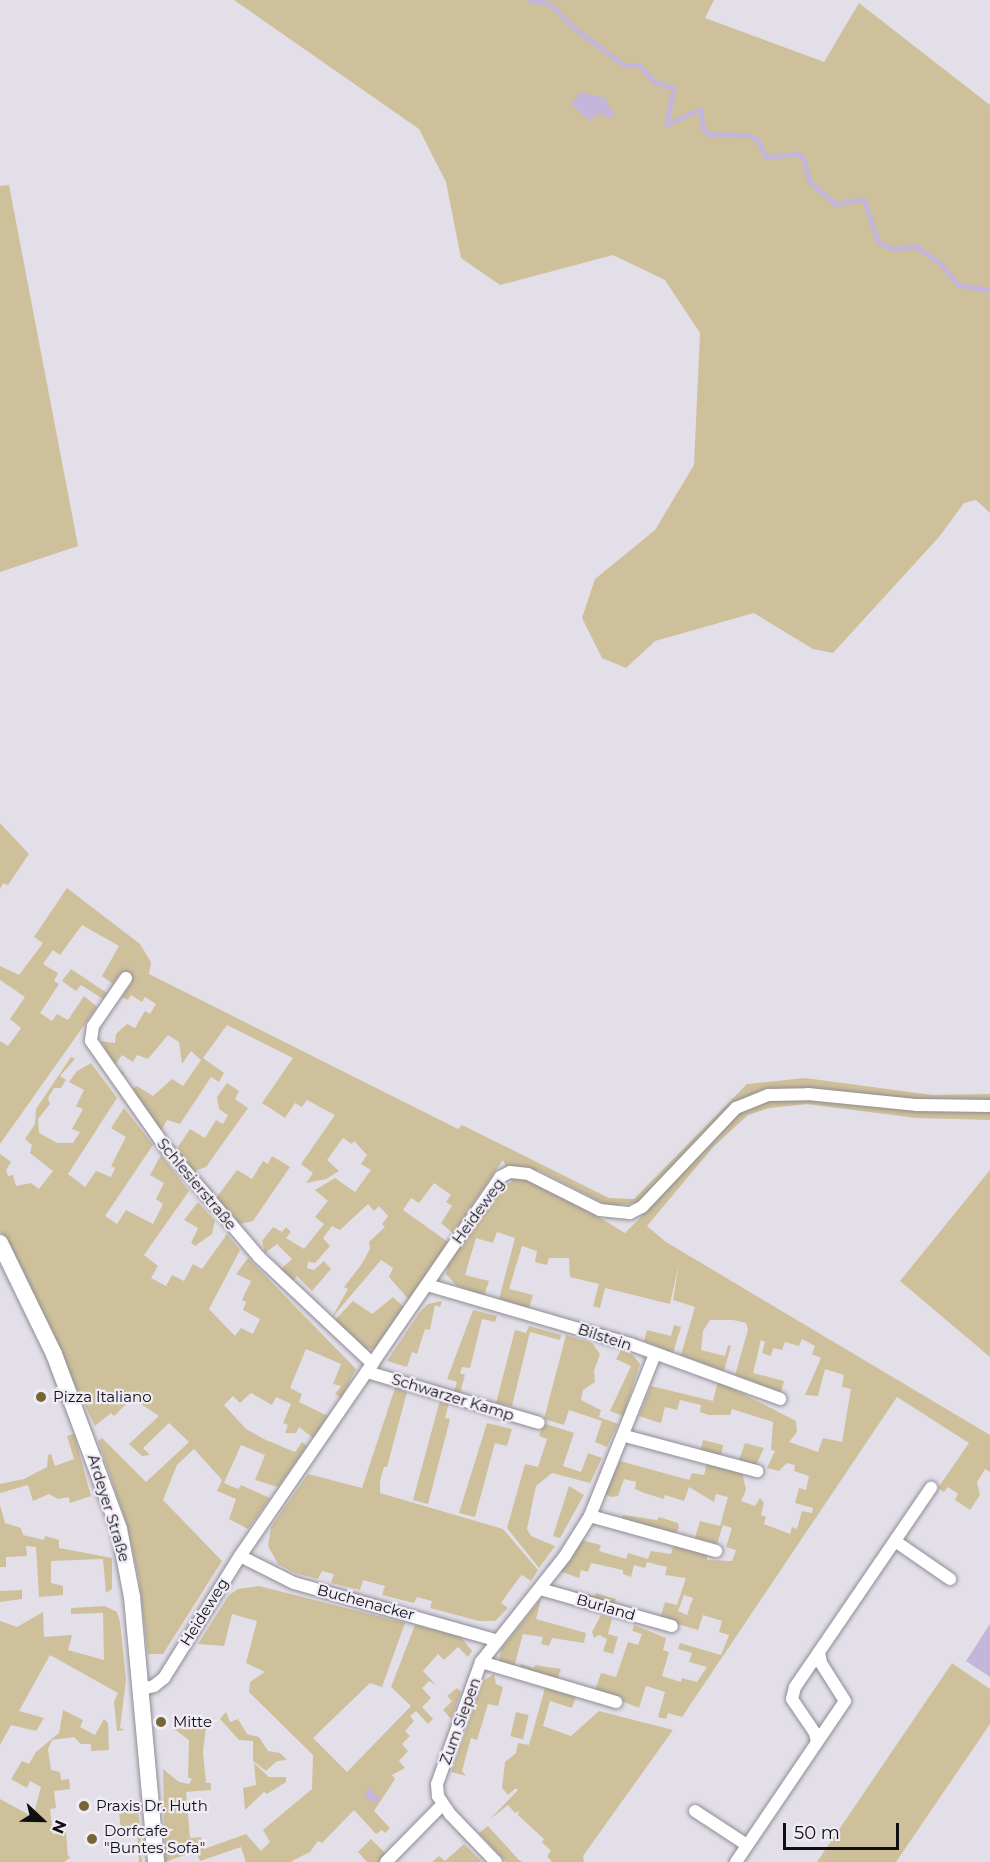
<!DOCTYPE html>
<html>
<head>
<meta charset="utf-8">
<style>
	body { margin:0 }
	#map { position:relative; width:990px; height:1862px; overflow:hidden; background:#e3dfe9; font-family:Montserrat,sans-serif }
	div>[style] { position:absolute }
	.green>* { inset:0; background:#cec09a; transform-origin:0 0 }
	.water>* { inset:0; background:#c4b5da }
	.stream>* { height:4.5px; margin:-2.25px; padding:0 2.25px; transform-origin:2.25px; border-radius:2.25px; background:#c4b5da }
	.roads { filter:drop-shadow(0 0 2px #8f8c95) drop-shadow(0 0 2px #8f8c95) }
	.minor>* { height:12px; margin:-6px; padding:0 6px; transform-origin:6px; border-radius:6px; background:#fff }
	.secondary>* { height:16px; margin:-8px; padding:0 8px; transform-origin:8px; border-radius:8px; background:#fff }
	.dots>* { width:16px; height:16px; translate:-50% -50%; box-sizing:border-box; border:3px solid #f0ecf6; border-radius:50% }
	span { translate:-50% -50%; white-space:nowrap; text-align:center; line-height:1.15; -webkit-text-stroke:4.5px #f0ecf6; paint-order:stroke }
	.street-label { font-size:15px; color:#0f0e11 }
	.poi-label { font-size:15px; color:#0f0e11 }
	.left { translate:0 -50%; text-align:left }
	.north { position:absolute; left:12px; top:1790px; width:60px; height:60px; -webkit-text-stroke:4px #f0ecf6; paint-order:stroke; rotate:112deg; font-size:16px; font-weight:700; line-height:24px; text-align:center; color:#0f0e11 }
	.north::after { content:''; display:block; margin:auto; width:21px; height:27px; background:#0f0e11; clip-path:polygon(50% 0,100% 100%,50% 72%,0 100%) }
	.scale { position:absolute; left:783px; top:1823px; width:116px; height:27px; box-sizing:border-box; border:3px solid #0f0e11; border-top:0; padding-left:8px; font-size:18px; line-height:21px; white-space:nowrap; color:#0f0e11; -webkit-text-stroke:4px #f0ecf6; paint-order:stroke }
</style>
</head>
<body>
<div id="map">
	<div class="green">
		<div style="clip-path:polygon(234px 0,714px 0,705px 18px,824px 62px,859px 3px,990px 105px,990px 513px,976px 500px,964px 503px,939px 537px,833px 653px,813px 649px,754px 613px,655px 641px,626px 668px,602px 658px,582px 618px,595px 579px,655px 530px,694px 465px,700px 333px,665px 280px,613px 255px,500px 285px,461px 258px,446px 182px,419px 129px)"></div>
		<div style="clip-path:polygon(9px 185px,78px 546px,0 572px,0 186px)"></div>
		<div style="clip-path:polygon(0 823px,29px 854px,8px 885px,3px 883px,0 889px)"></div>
		<div style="clip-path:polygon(evenodd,67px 888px,140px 944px,151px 962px,149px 974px,458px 1129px,462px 1125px,609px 1198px,634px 1199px,747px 1084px,805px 1078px,932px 1095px,990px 1094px,990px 1120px,916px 1118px,807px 1104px,769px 1108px,748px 1115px,714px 1146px,647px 1226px,666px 1242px,990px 1435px,990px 1472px,985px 1469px,977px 1482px,980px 1495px,970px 1510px,955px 1500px,958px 1494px,948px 1487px,944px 1492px,938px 1488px,969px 1443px,897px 1397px,682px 1717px,668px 1713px,666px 1719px,658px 1717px,665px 1692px,646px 1686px,639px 1708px,595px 1690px,601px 1673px,616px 1677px,628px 1642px,638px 1645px,642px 1634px,632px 1631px,634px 1625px,666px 1638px,663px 1650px,669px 1652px,662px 1676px,681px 1682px,682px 1678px,697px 1682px,707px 1667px,689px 1662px,692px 1653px,678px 1649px,680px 1643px,721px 1655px,729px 1635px,719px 1632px,722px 1621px,703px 1615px,698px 1630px,660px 1619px,665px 1602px,677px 1605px,686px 1578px,665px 1575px,667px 1567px,647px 1562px,645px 1568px,634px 1565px,631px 1577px,623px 1574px,623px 1570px,591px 1563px,588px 1572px,581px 1570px,579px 1578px,559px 1571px,581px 1540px,601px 1545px,599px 1551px,626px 1559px,628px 1553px,648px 1559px,651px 1551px,671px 1554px,674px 1544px,707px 1554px,707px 1560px,732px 1561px,736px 1550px,726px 1547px,732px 1528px,723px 1525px,717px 1544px,695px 1538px,700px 1521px,720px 1526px,728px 1497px,716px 1494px,714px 1502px,689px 1487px,684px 1501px,665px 1495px,664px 1499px,644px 1493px,635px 1489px,636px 1482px,624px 1479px,618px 1496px,612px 1497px,605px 1494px,620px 1461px,689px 1480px,692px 1473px,704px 1475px,707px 1463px,742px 1472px,746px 1490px,741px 1501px,755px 1506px,760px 1498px,764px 1503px,761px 1515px,766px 1517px,764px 1524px,790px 1534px,792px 1527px,797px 1529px,802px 1511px,812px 1513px,813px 1508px,795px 1503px,799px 1488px,806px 1490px,809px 1476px,794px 1471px,795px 1465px,787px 1463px,779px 1471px,767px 1468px,775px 1451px,771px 1450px,773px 1422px,732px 1409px,730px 1415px,709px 1415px,700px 1412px,701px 1405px,680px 1400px,677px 1410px,665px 1407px,661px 1423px,651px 1420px,639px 1416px,651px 1386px,713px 1401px,718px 1381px,796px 1421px,797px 1432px,789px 1442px,818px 1452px,823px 1438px,842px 1442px,851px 1389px,842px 1387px,844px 1375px,825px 1369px,818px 1396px,805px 1395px,821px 1358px,812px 1354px,815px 1346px,802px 1339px,799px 1346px,785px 1342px,782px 1350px,773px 1348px,771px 1356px,762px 1353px,765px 1342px,761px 1340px,753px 1373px,784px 1381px,781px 1392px,735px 1375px,748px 1330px,746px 1323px,733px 1320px,710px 1320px,703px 1331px,701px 1350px,725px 1356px,728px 1345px,731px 1346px,724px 1371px,681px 1355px,695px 1307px,673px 1300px,679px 1263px,670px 1304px,605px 1288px,600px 1308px,593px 1306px,599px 1284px,570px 1277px,569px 1258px,549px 1258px,547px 1265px,535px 1262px,537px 1251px,522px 1246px,509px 1289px,533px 1295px,529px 1308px,499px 1299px,515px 1238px,497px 1232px,493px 1243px,476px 1238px,465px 1275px,489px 1281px,484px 1296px,456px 1285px,446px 1274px,450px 1257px,500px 1187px,512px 1182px,503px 1160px,453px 1233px,441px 1223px,452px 1206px,446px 1202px,451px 1195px,434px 1183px,419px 1203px,411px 1198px,403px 1210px,448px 1242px,410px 1301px,389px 1277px,393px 1268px,381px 1260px,331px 1319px,348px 1289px,344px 1287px,361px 1265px,370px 1249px,369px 1242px,385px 1227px,382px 1224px,388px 1216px,379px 1206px,374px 1211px,368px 1204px,340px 1230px,332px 1226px,323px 1238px,330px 1246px,315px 1263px,308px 1262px,307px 1268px,314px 1270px,324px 1261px,331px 1269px,312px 1291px,297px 1276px,292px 1282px,280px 1270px,292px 1259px,277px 1244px,265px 1253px,262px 1241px,273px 1227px,282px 1232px,286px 1227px,291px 1232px,286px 1238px,304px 1249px,324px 1224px,315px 1217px,328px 1201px,315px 1190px,335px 1178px,355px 1192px,371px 1170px,361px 1164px,367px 1155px,354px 1141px,352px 1144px,343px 1138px,327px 1160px,339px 1171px,326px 1179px,306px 1183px,313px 1173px,301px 1164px,335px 1115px,307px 1100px,302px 1107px,295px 1103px,285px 1118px,262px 1103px,293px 1058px,227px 1025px,203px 1058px,224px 1073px,219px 1082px,211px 1077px,180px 1124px,167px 1120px,161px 1131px,131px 1092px,133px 1088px,137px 1086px,153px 1096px,172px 1079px,183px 1086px,201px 1060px,191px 1051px,182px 1064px,179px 1042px,168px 1035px,148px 1059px,137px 1055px,133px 1062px,122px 1055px,114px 1066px,124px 1073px,121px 1079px,101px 1041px,115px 1043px,116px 1034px,127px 1024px,135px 1028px,145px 1011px,150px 1014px,156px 1004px,145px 997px,142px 1002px,131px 995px,128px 1000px,122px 997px,132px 982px,120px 974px,113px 984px,102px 976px,119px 946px,82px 925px,60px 955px,53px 950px,43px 964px,58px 973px,54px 981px,59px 984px,40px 1013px,52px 1021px,57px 1014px,68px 1020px,84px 996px,97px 1007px,0 1144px,0 1041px,8px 1046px,21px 1028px,10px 1019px,25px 997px,0 980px,0 966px,19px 975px,43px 943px,34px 937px,67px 888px,538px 1170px,609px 1206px,636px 1203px,643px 1215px,625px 1233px,528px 1174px,538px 1170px,67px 888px,684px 1595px,693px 1598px,687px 1615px,678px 1611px,684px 1595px)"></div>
		<div style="clip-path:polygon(71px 969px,107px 993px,103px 999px,81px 985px,76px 991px,62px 981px)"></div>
		<div style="clip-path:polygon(71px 1057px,75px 1059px,60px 1076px,66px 1080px,61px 1088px,54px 1088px,48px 1098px,50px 1104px,38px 1119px,39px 1133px,57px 1143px,73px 1143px,80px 1132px,72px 1129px,83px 1109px,76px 1106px,84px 1090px,69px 1082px,77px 1071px,91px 1063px,117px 1098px,68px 1174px,85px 1187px,96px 1171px,111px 1177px,115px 1168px,111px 1166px,126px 1137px,111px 1128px,124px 1108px,153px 1145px,105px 1216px,117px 1224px,126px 1210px,153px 1224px,163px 1204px,156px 1199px,164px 1183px,150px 1175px,161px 1155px,189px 1191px,144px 1255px,158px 1266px,151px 1278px,166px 1286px,172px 1275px,184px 1281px,193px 1264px,202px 1269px,227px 1234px,240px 1250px,209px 1309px,235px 1336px,241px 1328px,253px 1334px,260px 1319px,243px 1310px,246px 1302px,242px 1300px,251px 1281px,236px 1274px,248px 1258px,356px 1369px,341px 1398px,335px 1394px,341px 1386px,333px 1384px,341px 1364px,306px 1349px,290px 1388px,302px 1394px,299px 1402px,328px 1416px,313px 1438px,299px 1427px,296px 1433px,285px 1433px,288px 1425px,283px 1423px,291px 1404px,276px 1397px,272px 1405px,251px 1393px,240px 1403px,233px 1396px,224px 1405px,246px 1429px,266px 1440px,295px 1452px,302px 1442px,307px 1446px,278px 1487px,255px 1480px,265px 1455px,241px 1445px,224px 1483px,238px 1489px,241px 1485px,270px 1498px,248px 1529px,229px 1519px,236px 1499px,217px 1491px,222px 1480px,194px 1449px,177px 1465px,163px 1500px,222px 1561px,163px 1654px,148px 1654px,139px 1579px,127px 1525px,98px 1441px,102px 1438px,146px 1482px,189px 1442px,169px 1423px,143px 1448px,150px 1455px,142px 1456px,129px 1444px,159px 1416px,138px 1402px,129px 1401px,114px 1416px,111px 1413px,95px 1426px,0 1231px,0 1154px,11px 1162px,6px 1170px,8px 1176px,13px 1175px,16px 1186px,31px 1183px,39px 1189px,53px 1171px,30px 1153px,32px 1145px,25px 1139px,35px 1124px,36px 1109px)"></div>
		<div style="clip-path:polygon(227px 1083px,239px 1091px,235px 1099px,248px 1108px,206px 1167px,194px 1171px,176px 1150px,190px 1129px,205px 1138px,216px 1120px,223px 1124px,228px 1115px,219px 1109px,217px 1097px)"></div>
		<div style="clip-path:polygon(272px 1156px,290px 1167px,253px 1221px,240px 1224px,216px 1198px,237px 1170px,252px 1179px,263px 1161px,268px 1164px)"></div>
		<div style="clip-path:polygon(990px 1170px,990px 1357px,900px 1281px)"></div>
		<div style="clip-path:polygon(198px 1202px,215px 1221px,212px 1234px,195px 1246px,191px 1243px,198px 1228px,184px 1220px)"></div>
		<div style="clip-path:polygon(393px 1297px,405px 1308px,374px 1349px,365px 1349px,333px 1322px,353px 1301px,372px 1314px)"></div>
		<div style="clip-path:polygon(442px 1301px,440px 1307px,435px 1305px,430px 1330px,425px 1329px,417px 1354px,412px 1352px,407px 1367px,387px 1361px,420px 1312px,428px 1304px)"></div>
		<div style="clip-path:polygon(473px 1310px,497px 1316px,495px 1322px,482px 1319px,470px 1368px,462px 1367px,460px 1373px,465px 1375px,460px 1393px,454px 1391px,457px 1382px,447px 1379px)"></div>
		<div style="clip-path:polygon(674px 1325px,681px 1327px,673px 1353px,644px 1341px,647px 1330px,671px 1336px)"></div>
		<div style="clip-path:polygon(529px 1326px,561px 1335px,560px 1340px,530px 1332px,512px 1406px,496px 1403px,515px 1330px,526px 1333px)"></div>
		<div style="clip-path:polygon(566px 1335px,592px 1343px,600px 1354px,594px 1371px,595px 1382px,583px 1390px,581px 1400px,601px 1410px,599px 1417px,618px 1424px,607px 1447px,595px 1442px,602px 1421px,569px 1410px,564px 1425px,544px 1419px)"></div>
		<div style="clip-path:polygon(621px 1350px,633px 1355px,640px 1364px,623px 1416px,610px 1411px,631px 1366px,616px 1359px)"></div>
		<div style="clip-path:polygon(395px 1388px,407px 1392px,387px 1467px,384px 1467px,380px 1481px,380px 1493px,503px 1529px,538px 1570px,531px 1581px,522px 1575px,519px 1578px,501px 1603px,508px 1608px,495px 1621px,479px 1621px,430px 1608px,432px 1601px,417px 1597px,414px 1603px,382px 1595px,385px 1586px,363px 1580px,360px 1590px,331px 1583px,334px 1574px,322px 1571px,318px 1579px,295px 1573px,278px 1564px,268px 1546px,271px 1527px,308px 1474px,362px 1488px)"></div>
		<div style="clip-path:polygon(440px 1400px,449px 1403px,445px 1418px,450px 1419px,428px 1504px,413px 1500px)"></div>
		<div style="clip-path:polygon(487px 1423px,512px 1429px,507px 1446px,495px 1443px,475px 1517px,459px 1513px)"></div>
		<div style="clip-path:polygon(543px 1423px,574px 1433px,563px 1466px,581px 1472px,588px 1453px,602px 1458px,590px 1483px,552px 1473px,536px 1486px,527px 1529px,531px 1536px,555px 1546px,539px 1568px,507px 1528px,525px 1464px,538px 1467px,547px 1439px,539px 1436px)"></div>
		<div style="clip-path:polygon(74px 1434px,91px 1496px,70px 1503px,69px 1497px,58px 1499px,49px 1494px,33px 1501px,28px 1485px,0 1493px,0 1484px,24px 1479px,47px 1467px,48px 1455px,51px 1454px,55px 1466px,74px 1459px,67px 1436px)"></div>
		<div style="left:703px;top:1440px;width:21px;height:11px;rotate:14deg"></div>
		<div style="clip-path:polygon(745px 1443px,764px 1448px,756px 1465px,739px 1460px)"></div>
		<div style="clip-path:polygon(569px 1486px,584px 1495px,560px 1538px,553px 1536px)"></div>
		<div style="clip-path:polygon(0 1505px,5px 1523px,21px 1528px,23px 1535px,44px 1540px,45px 1536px,59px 1540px,59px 1548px,112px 1558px,112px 1589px,106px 1593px,103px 1559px,51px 1561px,51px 1583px,63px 1586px,63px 1595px,39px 1597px,36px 1547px,26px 1546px,27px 1556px,6px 1557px,6px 1567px,0 1567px)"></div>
		<div style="clip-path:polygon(623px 1515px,657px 1520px,659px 1517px,678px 1523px,679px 1528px,676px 1533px,622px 1519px)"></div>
		<div style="clip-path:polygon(259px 1586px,405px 1623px,382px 1687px,370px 1683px,313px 1738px,347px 1772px,411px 1706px,391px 1687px,415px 1625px,460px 1636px,472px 1651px,468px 1657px,458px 1647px,444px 1660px,438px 1654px,423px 1671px,436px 1685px,429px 1681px,422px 1688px,431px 1698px,422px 1707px,433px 1719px,428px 1724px,416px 1711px,410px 1716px,414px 1721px,405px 1731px,410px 1736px,402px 1744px,408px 1751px,399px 1761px,405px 1768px,392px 1775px,395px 1779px,374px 1811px,390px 1828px,385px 1833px,382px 1830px,376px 1834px,354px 1810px,322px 1843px,318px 1841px,310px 1852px,290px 1862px,246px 1862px,241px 1847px,200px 1861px,196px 1851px,165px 1862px,163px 1769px,179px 1782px,189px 1784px,192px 1779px,188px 1777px,189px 1740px,174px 1729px,206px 1727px,203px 1752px,206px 1783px,211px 1783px,211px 1790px,186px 1792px,190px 1838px,201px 1837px,204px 1849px,246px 1834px,261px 1851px,270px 1842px,263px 1830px,312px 1789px,313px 1755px,249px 1692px,250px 1682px,265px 1672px,246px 1663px,257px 1621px,232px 1614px,224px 1646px,198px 1644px,229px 1595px,238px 1589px)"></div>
		<div style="clip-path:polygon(22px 1590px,22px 1599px,0 1602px,0 1591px)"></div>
		<div style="clip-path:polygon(575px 1591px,595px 1596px,596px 1593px,616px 1599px,614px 1605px,575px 1594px)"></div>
		<div style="clip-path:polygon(541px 1599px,536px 1619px,586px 1633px,584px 1643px,552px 1638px,549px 1646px,541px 1644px,543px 1637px,523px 1634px,514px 1667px,499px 1661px,501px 1649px)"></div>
		<div style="clip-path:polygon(105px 1606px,117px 1612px,120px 1622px,126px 1680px,120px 1728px,125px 1730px,117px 1731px,114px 1702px,118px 1693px,50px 1655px,19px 1711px,44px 1718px,36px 1731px,11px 1725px,0 1745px,0 1621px,17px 1627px,43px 1612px,44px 1637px,72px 1635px,68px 1650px,104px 1660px,103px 1613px,71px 1614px,71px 1608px)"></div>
		<div style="clip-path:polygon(601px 1615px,612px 1619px,608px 1634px,618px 1637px,613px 1654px,603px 1651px,607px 1639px,599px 1635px,594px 1638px,592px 1632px)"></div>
		<div style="clip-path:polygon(952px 1663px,990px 1689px,990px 1724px,896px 1862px,817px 1862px)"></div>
		<div style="clip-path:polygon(521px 1664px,534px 1668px,535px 1665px,561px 1669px,557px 1680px,519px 1669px)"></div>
		<div style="clip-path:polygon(494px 1674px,496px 1684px,503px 1687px,498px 1706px,488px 1704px,477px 1740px,471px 1738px,462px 1771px,466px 1776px,451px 1772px,483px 1681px)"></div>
		<div style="clip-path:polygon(457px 1688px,461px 1692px,451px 1719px,443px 1710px,452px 1701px,447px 1696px)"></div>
		<div style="clip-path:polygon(545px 1688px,576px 1697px,572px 1708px,550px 1701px,543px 1726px,571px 1736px,599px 1711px,673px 1730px,583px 1856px,584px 1862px,552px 1862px,547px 1856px,551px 1851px,542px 1842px,544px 1839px,518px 1815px,519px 1811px,515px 1813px,508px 1805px,489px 1820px,518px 1790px,516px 1788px,508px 1795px,502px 1788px,505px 1762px,516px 1753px,518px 1743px,529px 1745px)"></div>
		<div style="clip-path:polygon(63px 1710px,83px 1720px,80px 1727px,95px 1735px,104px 1719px,108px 1723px,109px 1750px,91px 1751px,91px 1744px,81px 1744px,74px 1737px,52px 1740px,48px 1749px,51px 1770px,60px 1772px,61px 1780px,69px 1779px,70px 1789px,54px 1791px,56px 1808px,50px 1809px,53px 1834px,66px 1832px,68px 1856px,71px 1857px,64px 1862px,0 1862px,0 1799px,33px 1817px,41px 1787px,30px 1781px,27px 1788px,11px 1779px,22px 1761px,29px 1764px,36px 1752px,59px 1733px)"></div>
		<div style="clip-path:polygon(226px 1712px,230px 1722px,238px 1719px,247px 1734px,259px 1737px,268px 1751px,280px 1753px,287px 1760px,277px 1761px,266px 1771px,253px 1761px,253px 1741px,239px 1740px,220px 1719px)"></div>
		<div style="left:516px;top:1712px;width:13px;height:25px;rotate:13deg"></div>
		<div style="clip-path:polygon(254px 1763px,269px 1777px,286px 1777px,286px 1782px,267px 1794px,264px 1792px,245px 1810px,243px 1788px,256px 1785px)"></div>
		<div style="clip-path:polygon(138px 1810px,140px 1827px,142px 1862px,139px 1862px,137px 1828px,121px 1829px,119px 1813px)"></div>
		<div style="clip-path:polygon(488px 1826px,519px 1860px,523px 1862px,506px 1862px,479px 1833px)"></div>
		<div style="clip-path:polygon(371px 1839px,390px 1858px,386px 1862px,367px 1862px,358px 1852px)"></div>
		<div style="clip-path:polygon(464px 1844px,482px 1862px,432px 1862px,439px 1856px,445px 1861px)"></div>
	</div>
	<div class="water">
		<div style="clip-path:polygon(580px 92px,605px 98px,615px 116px,609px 118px,599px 113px,591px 120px,585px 117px,571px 104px)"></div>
		<div style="clip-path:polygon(990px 1624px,990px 1677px,966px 1661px)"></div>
		<div style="clip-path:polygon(367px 1786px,380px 1800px,378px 1802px,366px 1800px)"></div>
	</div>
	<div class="stream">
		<div style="left:529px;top:0;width:20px;rotate:9deg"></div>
		<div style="left:549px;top:3px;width:37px;rotate:44deg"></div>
		<div style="left:576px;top:29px;width:60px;rotate:36.9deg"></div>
		<div style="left:624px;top:65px;width:15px"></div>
		<div style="left:639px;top:65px;width:23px;rotate:47deg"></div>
		<div style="left:655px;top:82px;width:20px;rotate:18deg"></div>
		<div style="left:674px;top:88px;width:37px;rotate:101deg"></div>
		<div style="left:667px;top:124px;width:37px;rotate:-24deg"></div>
		<div style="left:701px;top:109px;width:19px;rotate:84deg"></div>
		<div style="left:703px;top:128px;width:8px;rotate:50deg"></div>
		<div style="left:708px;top:134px;width:41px;rotate:1.4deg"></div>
		<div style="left:749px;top:135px;width:9px;rotate:27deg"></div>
		<div style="left:757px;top:139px;width:20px;rotate:63deg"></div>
		<div style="left:766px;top:157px;width:33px;rotate:-5deg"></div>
		<div style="left:799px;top:154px;width:7px;rotate:45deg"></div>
		<div style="left:804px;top:159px;width:23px;rotate:77deg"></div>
		<div style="left:809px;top:181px;width:35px;rotate:41deg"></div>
		<div style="left:835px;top:204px;width:29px;rotate:-10deg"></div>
		<div style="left:864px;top:199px;width:46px;rotate:71.2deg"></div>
		<div style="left:879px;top:243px;width:17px;rotate:21deg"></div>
		<div style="left:895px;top:249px;width:21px;rotate:-8deg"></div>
		<div style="left:916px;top:246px;width:32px;rotate:36deg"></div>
		<div style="left:942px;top:265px;width:26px;rotate:50deg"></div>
		<div style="left:959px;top:285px;width:31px;rotate:9deg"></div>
	</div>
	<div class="roads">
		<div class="minor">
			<div style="left:126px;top:978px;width:58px;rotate:124.5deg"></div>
			<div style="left:93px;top:1026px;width:15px;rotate:98deg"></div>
			<div style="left:91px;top:1041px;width:131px;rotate:55deg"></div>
			<div style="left:166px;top:1148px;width:143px;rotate:49.5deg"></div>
			<div style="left:259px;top:1257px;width:156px;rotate:43.2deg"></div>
			<div style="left:427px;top:1285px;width:211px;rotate:16.2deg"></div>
			<div style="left:630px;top:1344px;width:160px;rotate:20.1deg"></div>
			<div style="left:367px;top:1372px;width:179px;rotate:16.5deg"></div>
			<div style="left:625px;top:1436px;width:137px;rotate:14.9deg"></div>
			<div style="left:590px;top:1516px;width:131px;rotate:15.5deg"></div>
			<div style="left:895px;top:1541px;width:67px;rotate:34.6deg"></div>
			<div style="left:240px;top:1556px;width:60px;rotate:26.6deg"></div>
			<div style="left:294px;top:1583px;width:209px;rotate:15.8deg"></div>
			<div style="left:540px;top:1589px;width:137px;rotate:15.7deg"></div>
			<div style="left:481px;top:1662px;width:141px;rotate:16.5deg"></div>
			<div style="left:142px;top:1689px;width:12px;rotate:-14deg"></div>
			<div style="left:154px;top:1686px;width:13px;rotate:-39deg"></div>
			<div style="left:164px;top:1678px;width:144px;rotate:-58.1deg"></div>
			<div style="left:240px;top:1556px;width:460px;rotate:-55.5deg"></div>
			<div style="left:500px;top:1177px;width:11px;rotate:-27deg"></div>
			<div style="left:510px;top:1172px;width:18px;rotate:6deg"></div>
			<div style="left:528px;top:1174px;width:80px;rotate:26.6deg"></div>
			<div style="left:600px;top:1210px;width:30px;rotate:6deg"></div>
			<div style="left:630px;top:1213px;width:13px;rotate:-27deg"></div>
			<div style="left:642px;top:1207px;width:137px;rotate:-46.5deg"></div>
			<div style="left:736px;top:1108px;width:35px;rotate:-22deg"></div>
			<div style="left:769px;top:1095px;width:39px;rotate:-1deg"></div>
			<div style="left:808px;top:1094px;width:110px;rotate:5.8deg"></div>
			<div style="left:917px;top:1105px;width:73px;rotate:0.8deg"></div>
			<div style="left:817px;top:1742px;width:9px;rotate:-103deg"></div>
			<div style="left:815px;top:1733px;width:41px;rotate:-124.1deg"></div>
			<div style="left:792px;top:1699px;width:12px;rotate:-76deg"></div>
			<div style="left:795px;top:1687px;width:42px;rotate:-55.6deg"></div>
			<div style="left:695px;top:1811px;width:62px;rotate:33.2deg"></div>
			<div style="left:386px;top:1862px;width:81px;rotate:-45.5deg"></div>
			<div style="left:496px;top:1862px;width:66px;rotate:-133.8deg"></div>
			<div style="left:450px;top:1814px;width:22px;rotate:-124deg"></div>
			<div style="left:438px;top:1796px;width:12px;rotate:-95deg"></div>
			<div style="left:437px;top:1784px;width:130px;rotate:-70.2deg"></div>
			<div style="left:481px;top:1662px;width:135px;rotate:-51.6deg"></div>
			<div style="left:565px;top:1556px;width:47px;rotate:-58deg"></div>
			<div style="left:590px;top:1516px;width:175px;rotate:-68.1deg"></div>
			<div style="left:736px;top:1862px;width:194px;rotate:-55.9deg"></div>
			<div style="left:845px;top:1701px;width:45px;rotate:-122.3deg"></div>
			<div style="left:821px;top:1663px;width:11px;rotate:-100deg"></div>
			<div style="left:819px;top:1652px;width:199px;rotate:-55.7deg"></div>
		</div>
		<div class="secondary">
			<div style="left:0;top:1243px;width:123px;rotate:64.1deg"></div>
			<div style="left:54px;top:1354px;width:187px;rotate:69.6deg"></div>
			<div style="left:119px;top:1529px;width:69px;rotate:79.2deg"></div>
			<div style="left:132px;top:1597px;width:266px;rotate:84.8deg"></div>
		</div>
	</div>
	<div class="dots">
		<div style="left:41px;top:1397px;background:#776634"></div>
		<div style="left:161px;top:1722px;background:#776634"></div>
		<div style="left:84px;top:1806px;background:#776634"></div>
		<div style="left:92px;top:1839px;background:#776634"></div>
	</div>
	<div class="street-label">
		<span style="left:197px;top:1184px;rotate:50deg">Schlesierstraße</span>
		<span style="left:478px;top:1211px;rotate:-54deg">Heideweg</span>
		<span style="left:605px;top:1337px;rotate:18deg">Bilstein</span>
		<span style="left:453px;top:1397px;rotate:17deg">Schwarzer Kamp</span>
		<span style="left:109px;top:1508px;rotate:73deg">Ardeyer Straße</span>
		<span style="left:366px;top:1602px;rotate:15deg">Buchenacker</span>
		<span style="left:606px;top:1607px;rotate:16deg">Burland</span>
		<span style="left:204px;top:1612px;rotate:-58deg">Heideweg</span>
		<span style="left:460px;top:1721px;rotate:-70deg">Zum Siepen</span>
	</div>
	<div class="poi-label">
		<span class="left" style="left:53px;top:1397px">Pizza Italiano</span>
		<span class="left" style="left:173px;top:1722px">Mitte</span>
		<span class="left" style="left:96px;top:1806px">Praxis Dr. Huth</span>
		<span class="left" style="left:104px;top:1839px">Dorfcafe<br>"Buntes Sofa"</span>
	</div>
	<div class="north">N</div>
	<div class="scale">50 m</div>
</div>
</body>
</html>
